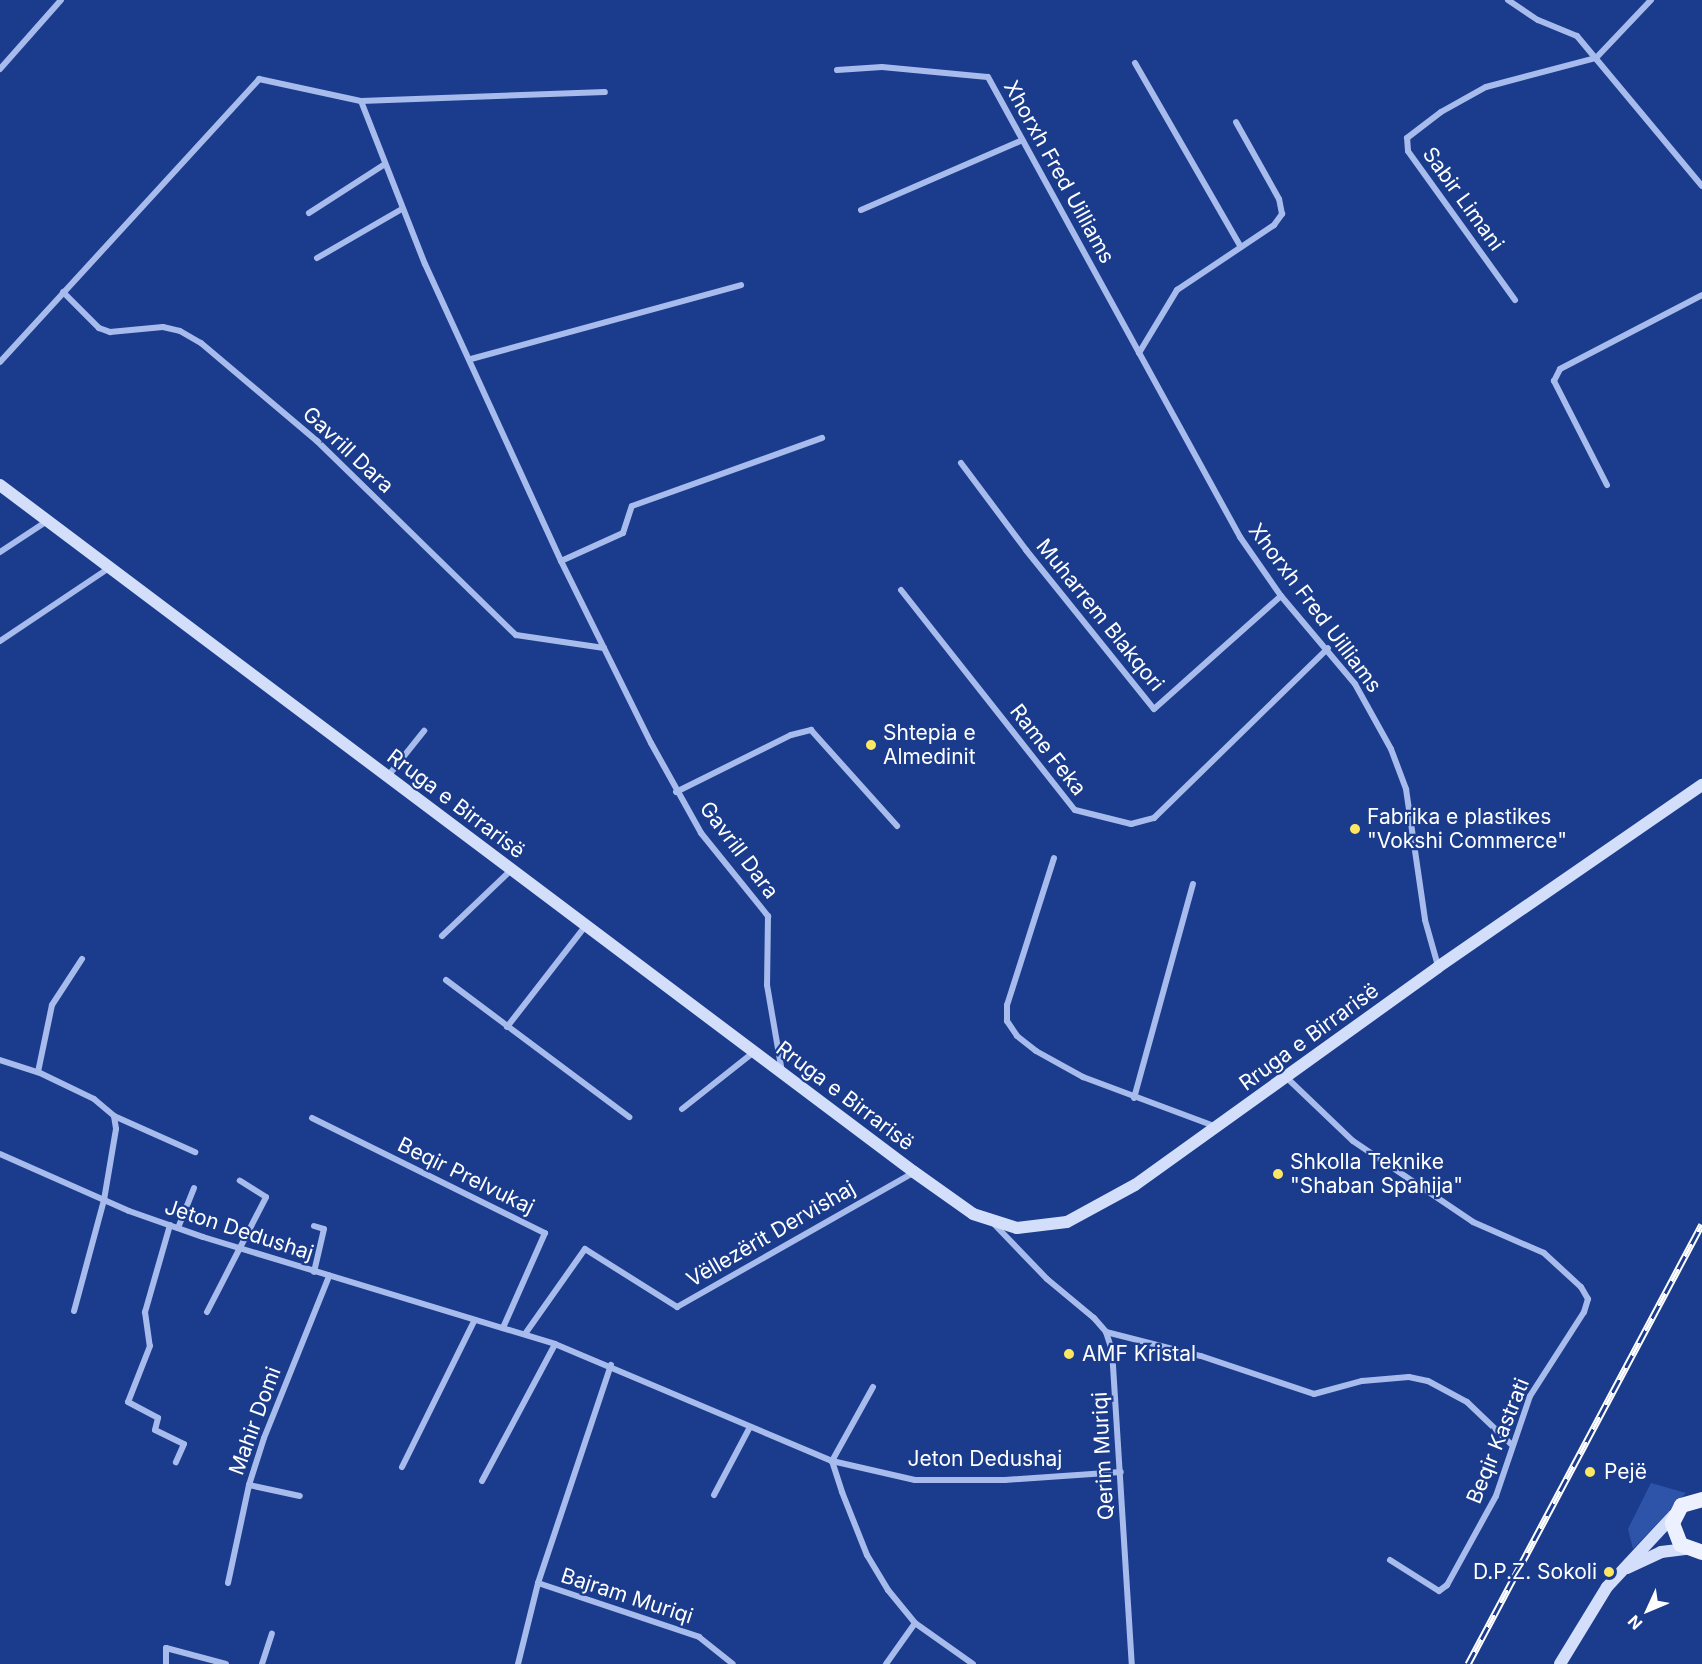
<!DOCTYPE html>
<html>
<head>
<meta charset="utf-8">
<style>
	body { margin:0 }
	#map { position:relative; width:1702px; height:1664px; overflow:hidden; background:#1b3c8c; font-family:Inter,sans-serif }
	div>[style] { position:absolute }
	.green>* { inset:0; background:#2e54aa }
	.street>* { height:6px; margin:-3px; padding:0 3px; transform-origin:3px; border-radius:3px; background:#a7bced }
	.secondary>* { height:12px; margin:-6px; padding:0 6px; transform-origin:6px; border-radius:6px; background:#d3defa }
	.primary>* { height:15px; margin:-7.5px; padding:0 7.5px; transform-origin:7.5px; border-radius:7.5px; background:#edf1ff }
	.rail>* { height:7px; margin-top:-3.5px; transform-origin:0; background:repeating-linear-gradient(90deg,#1b3c8c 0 14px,#fff 0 28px); box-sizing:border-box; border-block:2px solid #fff }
	.dots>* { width:16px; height:16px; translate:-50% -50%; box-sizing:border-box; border:3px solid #1b3c8c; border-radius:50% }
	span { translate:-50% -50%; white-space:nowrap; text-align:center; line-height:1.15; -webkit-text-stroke:4.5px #1b3c8c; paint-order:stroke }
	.street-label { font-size:21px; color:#fff }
	.poi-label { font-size:21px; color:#fff }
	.left { translate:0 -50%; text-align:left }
	.right { translate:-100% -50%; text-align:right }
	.north { position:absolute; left:1618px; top:1580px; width:60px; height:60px; -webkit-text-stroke:4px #1b3c8c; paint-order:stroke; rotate:226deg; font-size:16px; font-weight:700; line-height:24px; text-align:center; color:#fff }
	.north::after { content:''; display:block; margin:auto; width:21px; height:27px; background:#fff; clip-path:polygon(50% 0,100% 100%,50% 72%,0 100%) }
</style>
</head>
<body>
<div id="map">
	<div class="green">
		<div style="clip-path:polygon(1651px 1483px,1686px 1493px,1633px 1549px,1628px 1529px)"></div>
	</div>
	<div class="street">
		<div style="left:1508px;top:0;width:36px;rotate:34deg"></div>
		<div style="left:1538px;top:20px;width:42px;rotate:22.3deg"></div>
		<div style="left:1577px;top:36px;width:195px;rotate:50.2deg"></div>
		<div style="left:1596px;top:58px;width:80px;rotate:-46.5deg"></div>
		<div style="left:1135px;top:63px;width:212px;rotate:60.1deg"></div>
		<div style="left:0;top:69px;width:92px;rotate:-48.5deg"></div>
		<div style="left:837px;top:70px;width:45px;rotate:-3.8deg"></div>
		<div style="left:882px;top:67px;width:106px;rotate:5.4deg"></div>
		<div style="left:988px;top:77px;width:525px;rotate:61.28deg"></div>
		<div style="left:1240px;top:537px;width:72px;rotate:55.2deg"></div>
		<div style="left:1281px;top:596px;width:115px;rotate:49.9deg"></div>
		<div style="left:1355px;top:684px;width:74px;rotate:61deg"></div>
		<div style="left:1391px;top:749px;width:43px;rotate:69.4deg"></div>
		<div style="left:1406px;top:789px;width:132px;rotate:81.7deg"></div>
		<div style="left:1425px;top:920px;width:48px;rotate:74.2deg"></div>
		<div style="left:361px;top:101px;width:244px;rotate:-2.1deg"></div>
		<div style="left:861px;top:210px;width:176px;rotate:-23.4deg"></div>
		<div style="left:309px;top:213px;width:90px;rotate:-32.8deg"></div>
		<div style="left:317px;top:258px;width:98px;rotate:-30deg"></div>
		<div style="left:63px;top:292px;width:51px;rotate:45deg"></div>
		<div style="left:99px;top:328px;width:12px;rotate:20deg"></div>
		<div style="left:110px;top:332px;width:53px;rotate:-5.4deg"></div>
		<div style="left:163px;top:327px;width:17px;rotate:13deg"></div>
		<div style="left:180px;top:331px;width:24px;rotate:30deg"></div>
		<div style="left:201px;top:343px;width:152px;rotate:40.2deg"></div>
		<div style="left:317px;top:441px;width:278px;rotate:44.3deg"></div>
		<div style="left:516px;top:635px;width:89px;rotate:8.4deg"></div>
		<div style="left:1515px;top:300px;width:183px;rotate:-125.7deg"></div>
		<div style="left:1408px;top:151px;width:13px;rotate:-94deg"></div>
		<div style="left:1407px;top:138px;width:43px;rotate:-37.4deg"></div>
		<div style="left:1441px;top:112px;width:51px;rotate:-29.1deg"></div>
		<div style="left:1486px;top:87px;width:114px;rotate:-14.8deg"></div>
		<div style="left:1139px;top:353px;width:74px;rotate:-58.9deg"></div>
		<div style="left:1177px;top:290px;width:117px;rotate:-33.8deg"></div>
		<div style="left:1274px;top:225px;width:14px;rotate:-54deg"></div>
		<div style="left:1282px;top:214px;width:15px;rotate:-101deg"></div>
		<div style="left:1279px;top:199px;width:88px;rotate:-119.2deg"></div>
		<div style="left:471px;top:359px;width:280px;rotate:-15.3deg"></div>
		<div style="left:0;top:362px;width:384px;rotate:-47.5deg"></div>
		<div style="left:259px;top:79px;width:104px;rotate:12.2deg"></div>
		<div style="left:361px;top:101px;width:175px;rotate:68.6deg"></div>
		<div style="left:425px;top:264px;width:327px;rotate:65.4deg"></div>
		<div style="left:561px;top:561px;width:203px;rotate:63.7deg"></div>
		<div style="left:651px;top:743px;width:103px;rotate:60.9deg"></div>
		<div style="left:701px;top:833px;width:107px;rotate:51.1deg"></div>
		<div style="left:768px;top:916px;width:69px;rotate:90.8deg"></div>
		<div style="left:767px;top:985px;width:88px;rotate:80.2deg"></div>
		<div style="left:961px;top:463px;width:109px;rotate:53.2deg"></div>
		<div style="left:1026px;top:550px;width:204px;rotate:51.2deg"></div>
		<div style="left:1154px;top:709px;width:170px;rotate:-41.7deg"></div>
		<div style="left:1607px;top:485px;width:117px;rotate:-117deg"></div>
		<div style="left:1554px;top:381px;width:13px;rotate:-63deg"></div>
		<div style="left:1560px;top:369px;width:160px;rotate:-27.5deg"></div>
		<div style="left:0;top:552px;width:56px;rotate:-33.4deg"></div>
		<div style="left:561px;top:561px;width:68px;rotate:-24.3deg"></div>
		<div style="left:623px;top:533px;width:28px;rotate:-72deg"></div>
		<div style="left:632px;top:506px;width:202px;rotate:-19.7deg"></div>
		<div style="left:901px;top:590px;width:280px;rotate:51.7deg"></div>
		<div style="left:1075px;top:810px;width:58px;rotate:14deg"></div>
		<div style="left:1131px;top:824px;width:24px;rotate:-15deg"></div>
		<div style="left:1154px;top:818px;width:243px;rotate:-44.3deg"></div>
		<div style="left:0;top:641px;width:131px;rotate:-33.8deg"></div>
		<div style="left:388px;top:776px;width:58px;rotate:-51.3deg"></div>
		<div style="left:676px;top:792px;width:128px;rotate:-26.4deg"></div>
		<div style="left:791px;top:735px;width:21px;rotate:-14deg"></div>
		<div style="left:811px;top:730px;width:129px;rotate:48.1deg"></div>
		<div style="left:1054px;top:858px;width:154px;rotate:107.7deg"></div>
		<div style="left:1007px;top:1005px;width:16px;rotate:90deg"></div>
		<div style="left:1007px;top:1021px;width:18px;rotate:56deg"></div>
		<div style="left:1017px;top:1036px;width:24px;rotate:38deg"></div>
		<div style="left:1036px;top:1051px;width:54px;rotate:29deg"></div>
		<div style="left:1083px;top:1077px;width:140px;rotate:20.5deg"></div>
		<div style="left:442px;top:936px;width:95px;rotate:-43.7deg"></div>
		<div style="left:446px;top:980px;width:229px;rotate:36.8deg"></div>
		<div style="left:507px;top:1027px;width:129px;rotate:-52.2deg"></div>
		<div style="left:0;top:1060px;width:40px;rotate:18deg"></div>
		<div style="left:38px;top:1072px;width:62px;rotate:25.7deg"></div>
		<div style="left:94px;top:1099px;width:26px;rotate:40deg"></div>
		<div style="left:114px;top:1116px;width:13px;rotate:81deg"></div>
		<div style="left:116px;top:1129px;width:72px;rotate:99.6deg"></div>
		<div style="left:104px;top:1200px;width:115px;rotate:105.1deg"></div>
		<div style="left:38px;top:1072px;width:68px;rotate:-78.2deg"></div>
		<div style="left:52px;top:1005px;width:55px;rotate:-56.9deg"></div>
		<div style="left:1287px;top:1078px;width:91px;rotate:43.7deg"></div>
		<div style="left:1353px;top:1141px;width:145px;rotate:34deg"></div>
		<div style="left:1473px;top:1222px;width:77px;rotate:23.6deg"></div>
		<div style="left:1544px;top:1253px;width:50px;rotate:42.6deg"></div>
		<div style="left:1581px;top:1287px;width:14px;rotate:60deg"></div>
		<div style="left:1588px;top:1299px;width:14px;rotate:107deg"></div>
		<div style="left:1584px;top:1312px;width:100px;rotate:122.7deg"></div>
		<div style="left:1530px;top:1396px;width:106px;rotate:108.8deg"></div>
		<div style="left:1496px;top:1496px;width:102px;rotate:118.8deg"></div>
		<div style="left:1447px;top:1585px;width:10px;rotate:143deg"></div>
		<div style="left:1439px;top:1591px;width:58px;rotate:-147.7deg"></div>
		<div style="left:1134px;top:1098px;width:222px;rotate:-74.6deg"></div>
		<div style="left:682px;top:1109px;width:92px;rotate:-38.4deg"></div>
		<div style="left:114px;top:1116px;width:89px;rotate:24deg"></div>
		<div style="left:312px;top:1118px;width:260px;rotate:26.3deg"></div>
		<div style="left:545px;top:1233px;width:104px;rotate:113.9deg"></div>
		<div style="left:0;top:1154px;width:141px;rotate:23.8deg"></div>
		<div style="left:129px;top:1211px;width:78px;rotate:19.4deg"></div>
		<div style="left:203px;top:1237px;width:368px;rotate:16.9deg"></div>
		<div style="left:555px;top:1344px;width:301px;rotate:22.9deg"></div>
		<div style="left:832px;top:1461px;width:85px;rotate:12.9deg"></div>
		<div style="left:915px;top:1480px;width:90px"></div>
		<div style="left:1005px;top:1480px;width:116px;rotate:-3.9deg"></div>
		<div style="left:170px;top:1225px;width:91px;rotate:106deg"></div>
		<div style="left:145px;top:1312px;width:34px;rotate:82deg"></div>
		<div style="left:150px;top:1346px;width:60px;rotate:111.4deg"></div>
		<div style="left:128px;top:1402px;width:34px;rotate:28deg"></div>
		<div style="left:158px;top:1418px;width:12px;rotate:104deg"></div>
		<div style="left:155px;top:1430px;width:32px;rotate:26deg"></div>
		<div style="left:184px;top:1444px;width:20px;rotate:114deg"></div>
		<div style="left:995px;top:1225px;width:75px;rotate:46.1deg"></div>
		<div style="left:1047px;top:1279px;width:61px;rotate:39.7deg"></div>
		<div style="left:1094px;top:1318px;width:18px;rotate:49deg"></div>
		<div style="left:1106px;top:1332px;width:19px;rotate:72deg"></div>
		<div style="left:1112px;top:1350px;width:315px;rotate:86.4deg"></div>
		<div style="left:314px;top:1226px;width:10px;rotate:17deg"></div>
		<div style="left:324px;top:1229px;width:44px;rotate:103.1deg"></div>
		<div style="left:178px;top:1228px;width:43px;rotate:-68.2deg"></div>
		<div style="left:207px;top:1312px;width:129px;rotate:-62.8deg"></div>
		<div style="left:266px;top:1197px;width:31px;rotate:-148deg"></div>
		<div style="left:1106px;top:1332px;width:98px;rotate:14.2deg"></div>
		<div style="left:1201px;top:1356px;width:119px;rotate:18.6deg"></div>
		<div style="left:1314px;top:1394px;width:50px;rotate:-15.2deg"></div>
		<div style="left:1362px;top:1381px;width:47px;rotate:-4.9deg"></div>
		<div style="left:1409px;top:1377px;width:19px;rotate:12deg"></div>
		<div style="left:1428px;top:1381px;width:44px;rotate:28.3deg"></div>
		<div style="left:1467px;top:1402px;width:61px;rotate:43.7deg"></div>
		<div style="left:525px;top:1334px;width:104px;rotate:-54.8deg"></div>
		<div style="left:585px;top:1249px;width:109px;rotate:32.2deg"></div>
		<div style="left:677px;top:1307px;width:271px;rotate:-29.6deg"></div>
		<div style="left:873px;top:1387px;width:85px;rotate:119deg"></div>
		<div style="left:832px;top:1461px;width:33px;rotate:72deg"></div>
		<div style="left:842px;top:1492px;width:68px;rotate:68.4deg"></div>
		<div style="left:867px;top:1555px;width:41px;rotate:59deg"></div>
		<div style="left:888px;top:1590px;width:43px;rotate:50.7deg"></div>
		<div style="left:915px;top:1623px;width:71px;rotate:35.3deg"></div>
		<div style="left:402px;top:1467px;width:163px;rotate:-63.7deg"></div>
		<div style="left:482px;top:1481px;width:155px;rotate:-61.9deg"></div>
		<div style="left:249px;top:1485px;width:52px;rotate:12.2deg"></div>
		<div style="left:714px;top:1495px;width:75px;rotate:-62.1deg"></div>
		<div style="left:228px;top:1583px;width:100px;rotate:-77.9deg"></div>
		<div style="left:249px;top:1485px;width:49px;rotate:-72.3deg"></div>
		<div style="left:264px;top:1438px;width:175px;rotate:-68.1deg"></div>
		<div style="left:538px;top:1583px;width:170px;rotate:18.5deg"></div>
		<div style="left:699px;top:1637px;width:43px;rotate:38.5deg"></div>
		<div style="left:166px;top:1664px;width:16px;rotate:-90deg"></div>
		<div style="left:166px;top:1648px;width:62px;rotate:14.9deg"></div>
		<div style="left:262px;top:1664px;width:32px;rotate:-72deg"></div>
		<div style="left:518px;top:1664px;width:83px;rotate:-76.1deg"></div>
		<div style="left:538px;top:1583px;width:230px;rotate:-71.5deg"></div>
		<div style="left:886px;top:1664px;width:50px;rotate:-54.7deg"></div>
	</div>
	<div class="secondary">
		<div style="left:0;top:485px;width:1143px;rotate:36.93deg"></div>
		<div style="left:914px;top:1172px;width:72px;rotate:35.4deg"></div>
		<div style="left:973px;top:1214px;width:46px;rotate:17.7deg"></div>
		<div style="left:1017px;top:1228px;width:50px;rotate:-6.8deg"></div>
		<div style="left:1067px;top:1222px;width:77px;rotate:-28.6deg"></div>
		<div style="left:1135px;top:1185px;width:373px;rotate:-35.7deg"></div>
		<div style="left:1438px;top:967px;width:321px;rotate:-34.6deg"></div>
		<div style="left:1627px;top:1568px;width:38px;rotate:-25deg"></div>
		<div style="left:1661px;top:1552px;width:26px;rotate:-7deg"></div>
		<div style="left:1560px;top:1664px;width:90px;rotate:-58.6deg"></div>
		<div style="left:1607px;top:1587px;width:98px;rotate:-47.1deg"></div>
	</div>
	<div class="primary">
		<div style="left:1702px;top:1499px;width:22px;rotate:164deg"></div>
		<div style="left:1681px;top:1505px;width:20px;rotate:117deg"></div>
		<div style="left:1672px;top:1523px;width:22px;rotate:69deg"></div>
		<div style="left:1680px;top:1544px;width:23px;rotate:20deg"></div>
	</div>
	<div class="rail">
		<div style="left:1468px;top:1664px;width:498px;rotate:-62deg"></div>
	</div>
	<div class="dots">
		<div style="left:871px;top:745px;background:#fee863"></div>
		<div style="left:1355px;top:829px;background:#fee863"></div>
		<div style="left:1278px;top:1174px;background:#fee863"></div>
		<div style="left:1069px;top:1354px;background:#fee863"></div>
		<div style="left:1590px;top:1472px;background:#fee863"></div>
		<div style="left:1609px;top:1572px;background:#fee863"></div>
	</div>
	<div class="street-label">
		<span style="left:1059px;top:172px;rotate:61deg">Xhorxh Fred Uilliams</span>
		<span style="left:1463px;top:199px;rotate:54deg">Sabir Limani</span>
		<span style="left:348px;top:450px;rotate:43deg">Gavrill Dara</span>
		<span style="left:1315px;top:608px;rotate:53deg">Xhorxh Fred Uilliams</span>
		<span style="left:1100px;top:615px;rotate:51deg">Muharrem Blakqori</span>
		<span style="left:1048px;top:750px;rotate:52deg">Rame Feka</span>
		<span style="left:456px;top:804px;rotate:37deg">Rruga e Birrarisë</span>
		<span style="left:739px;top:850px;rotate:53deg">Gavrill Dara</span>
		<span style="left:1309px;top:1037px;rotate:-36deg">Rruga e Birrarisë</span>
		<span style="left:845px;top:1096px;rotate:37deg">Rruga e Birrarisë</span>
		<span style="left:466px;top:1176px;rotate:26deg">Beqir Prelvukaj</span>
		<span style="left:239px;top:1230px;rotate:18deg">Jeton Dedushaj</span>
		<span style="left:771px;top:1234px;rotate:-30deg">Vëllezërit Dervishaj</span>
		<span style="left:255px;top:1421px;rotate:-70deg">Mahir Domi</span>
		<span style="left:1498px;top:1441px;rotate:-68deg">Beqir Kastrati</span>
		<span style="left:1103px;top:1456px;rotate:-93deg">Qerim Muriqi</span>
		<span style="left:985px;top:1459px">Jeton Dedushaj</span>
		<span style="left:627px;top:1596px;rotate:18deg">Bajram Muriqi</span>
	</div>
	<div class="poi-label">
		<span class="left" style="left:883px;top:745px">Shtepia e<br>Almedinit</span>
		<span class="left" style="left:1367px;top:829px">Fabrika e plastikes<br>"Vokshi Commerce"</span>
		<span class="left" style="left:1290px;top:1174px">Shkolla Teknike<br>"Shaban Spahija"</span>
		<span class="left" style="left:1082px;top:1354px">AMF Kristal</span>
		<span class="left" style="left:1604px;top:1472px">Pejë</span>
		<span class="right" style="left:1597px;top:1572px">D.P.Z. Sokoli</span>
	</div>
	<div class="north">N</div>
</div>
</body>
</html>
